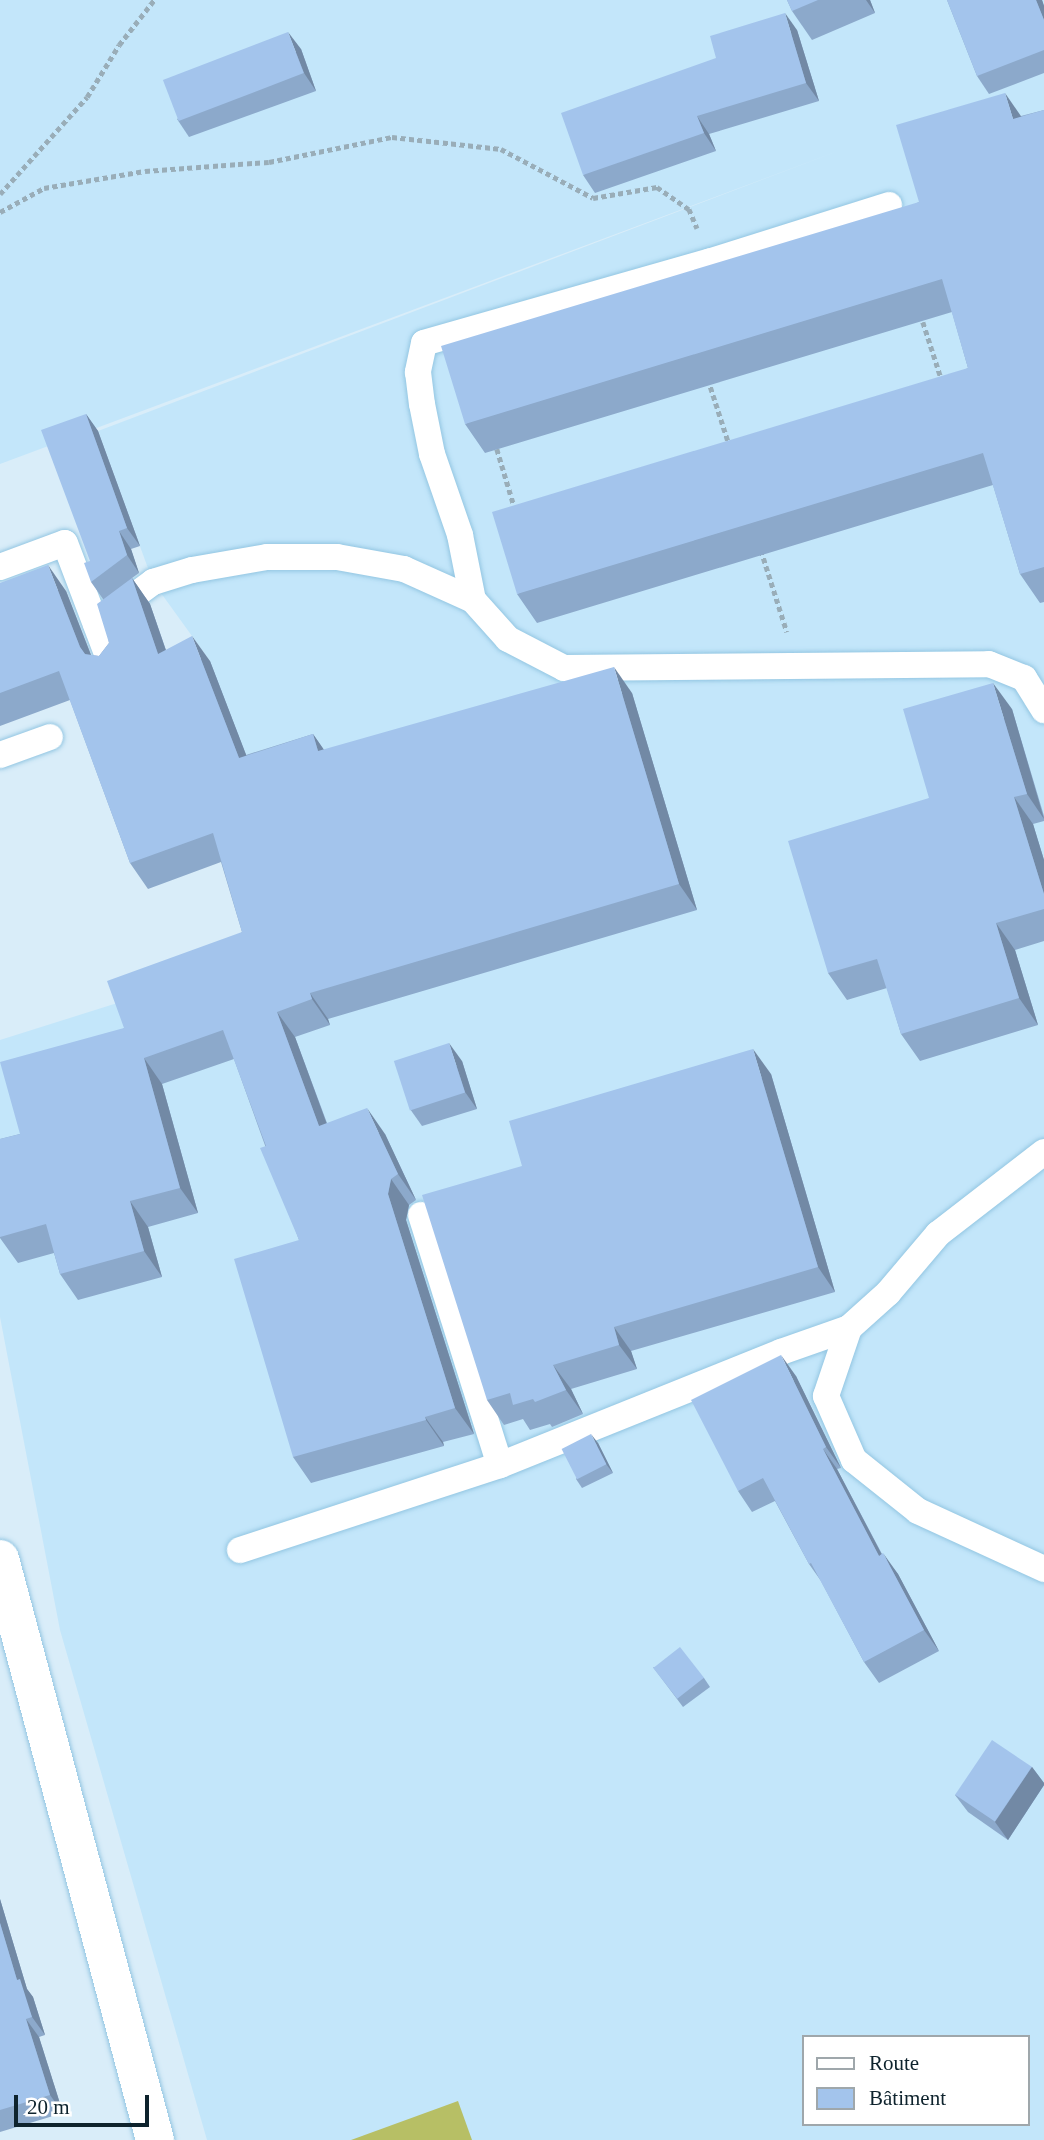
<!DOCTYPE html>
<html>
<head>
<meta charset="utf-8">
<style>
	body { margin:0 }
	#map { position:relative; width:1044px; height:2140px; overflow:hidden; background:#d9edf9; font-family:"Times New Roman",serif }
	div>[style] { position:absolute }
	.built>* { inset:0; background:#c3e6fa }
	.green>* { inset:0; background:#b7bf65 }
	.path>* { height:4.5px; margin-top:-2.25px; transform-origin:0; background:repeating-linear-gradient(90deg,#99adb8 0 5px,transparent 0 8.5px) }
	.roads { filter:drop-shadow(0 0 2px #93c6e2) drop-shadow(0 0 2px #93c6e2) }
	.lane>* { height:26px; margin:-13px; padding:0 13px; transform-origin:13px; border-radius:13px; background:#fff }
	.street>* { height:38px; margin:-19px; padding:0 19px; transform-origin:19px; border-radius:19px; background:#fff }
	.wall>* { inset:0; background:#8ca9cb }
	.shaded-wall>* { inset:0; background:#7289a5 }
	.building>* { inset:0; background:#a3c4ec; transform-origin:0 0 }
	span { translate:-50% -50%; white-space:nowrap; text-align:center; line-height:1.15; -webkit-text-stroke:6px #fff; paint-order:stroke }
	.legend { position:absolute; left:802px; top:2035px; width:228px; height:91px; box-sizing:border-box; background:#fff; border:2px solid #9fa7ab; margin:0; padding:9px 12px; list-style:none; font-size:21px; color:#0e232d }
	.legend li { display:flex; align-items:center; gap:14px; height:35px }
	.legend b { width:35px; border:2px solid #9fa7ab }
	.scale { position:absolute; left:14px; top:2095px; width:135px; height:32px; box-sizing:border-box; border:4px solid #0e232d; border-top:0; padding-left:9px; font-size:21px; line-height:24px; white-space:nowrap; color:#0e232d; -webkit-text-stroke:5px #fff; paint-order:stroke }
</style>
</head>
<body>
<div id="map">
	<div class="built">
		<div style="clip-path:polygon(evenodd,0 0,1044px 0,1044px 2140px,207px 2140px,60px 1630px,0 1317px,0 1040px,260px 958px,210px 661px,153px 582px,98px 431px,846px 148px,0 464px,0 0,804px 2037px,1028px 2037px,1028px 2124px,804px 2124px,804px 2037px)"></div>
	</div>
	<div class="green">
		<div style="clip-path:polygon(458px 2101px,472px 2140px,351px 2140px)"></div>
	</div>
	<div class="path">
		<div style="left:0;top:194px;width:130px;rotate:-48.1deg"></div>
		<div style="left:87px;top:97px;width:61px;rotate:-58.4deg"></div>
		<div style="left:119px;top:45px;width:57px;rotate:-52.1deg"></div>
		<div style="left:0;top:212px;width:50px;rotate:-28.6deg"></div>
		<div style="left:44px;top:188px;width:102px;rotate:-9.6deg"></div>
		<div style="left:145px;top:171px;width:124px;rotate:-4.2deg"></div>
		<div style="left:269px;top:162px;width:126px;rotate:-11.5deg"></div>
		<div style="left:392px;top:137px;width:110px;rotate:6.3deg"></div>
		<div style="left:501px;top:149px;width:104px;rotate:28deg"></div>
		<div style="left:593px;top:198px;width:65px;rotate:-9.8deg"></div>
		<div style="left:657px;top:187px;width:39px;rotate:35deg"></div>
		<div style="left:689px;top:209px;width:21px;rotate:67deg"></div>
		<div style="left:923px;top:322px;width:62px;rotate:72.1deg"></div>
		<div style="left:708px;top:379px;width:68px;rotate:72.1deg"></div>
		<div style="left:497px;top:449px;width:63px;rotate:73.3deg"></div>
		<div style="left:761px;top:550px;width:86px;rotate:72.4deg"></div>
	</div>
	<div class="roads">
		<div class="lane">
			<div style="left:889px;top:205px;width:187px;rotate:162.5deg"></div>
			<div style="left:711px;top:261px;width:298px;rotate:164.1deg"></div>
			<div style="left:424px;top:343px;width:30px;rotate:102deg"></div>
			<div style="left:418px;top:372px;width:32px;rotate:83deg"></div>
			<div style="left:422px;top:404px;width:51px;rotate:78.7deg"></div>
			<div style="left:432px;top:454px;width:86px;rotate:70.9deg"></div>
			<div style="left:460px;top:535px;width:66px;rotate:78.7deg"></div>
			<div style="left:473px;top:600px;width:52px;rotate:48.1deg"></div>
			<div style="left:508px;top:639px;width:63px;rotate:27.4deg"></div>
			<div style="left:564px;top:668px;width:425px;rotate:-0.5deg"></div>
			<div style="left:989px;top:664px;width:38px;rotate:22deg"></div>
			<div style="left:1024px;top:678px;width:38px;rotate:58deg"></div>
			<div style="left:0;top:567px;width:69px;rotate:-20.3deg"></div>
			<div style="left:65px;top:543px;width:133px;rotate:69.2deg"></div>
			<div style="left:96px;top:624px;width:71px;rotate:-36.4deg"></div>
			<div style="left:153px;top:582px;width:41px;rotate:-17.1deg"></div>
			<div style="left:192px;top:570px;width:76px;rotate:-9.8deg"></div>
			<div style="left:267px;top:557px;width:70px"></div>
			<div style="left:337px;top:557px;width:68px;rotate:10.2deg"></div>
			<div style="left:404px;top:569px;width:76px;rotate:24.2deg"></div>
			<div style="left:0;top:755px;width:53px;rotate:-19.8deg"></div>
			<div style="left:1044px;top:1152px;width:134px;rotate:142.3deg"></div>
			<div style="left:938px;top:1234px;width:77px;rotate:130.3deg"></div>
			<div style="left:888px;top:1293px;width:52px;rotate:138.1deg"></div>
			<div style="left:849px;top:1328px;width:72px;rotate:108.7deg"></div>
			<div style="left:826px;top:1396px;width:70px;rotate:66.4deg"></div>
			<div style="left:854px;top:1460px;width:82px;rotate:38.6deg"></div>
			<div style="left:918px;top:1511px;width:139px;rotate:24.7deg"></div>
			<div style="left:421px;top:1215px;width:262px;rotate:72.5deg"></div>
			<div style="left:240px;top:1550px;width:274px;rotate:-18.1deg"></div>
			<div style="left:500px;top:1465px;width:303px;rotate:-21.9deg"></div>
			<div style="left:781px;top:1352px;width:72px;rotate:-19.4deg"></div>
		</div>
		<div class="street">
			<div style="left:0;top:1559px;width:601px;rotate:75.06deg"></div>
		</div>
	</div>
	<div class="wall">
		<div style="clip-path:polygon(787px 0,870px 0,875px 13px,812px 40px,792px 11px)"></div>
		<div style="clip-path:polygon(947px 0,1042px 0,1044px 6px,1044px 73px,989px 94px,977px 76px)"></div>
		<div style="clip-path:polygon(797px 30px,819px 101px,709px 134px,716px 151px,595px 193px,583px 175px)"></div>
		<div style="clip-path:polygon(301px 49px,316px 91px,189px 137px,177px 119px)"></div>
		<div style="clip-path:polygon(1044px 110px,1044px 602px,1040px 603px,1020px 574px,993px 485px,537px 623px,517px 594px,968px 368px,952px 312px,485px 453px,465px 424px,919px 202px,1021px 116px)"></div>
		<div style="clip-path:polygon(86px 414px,98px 431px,140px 546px,131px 549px,139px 573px,132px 578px,150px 604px,166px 650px,210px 661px,246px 755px,313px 734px,324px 750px,632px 693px,697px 910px,328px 1019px,330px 1025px,295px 1037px,327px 1123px,385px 1134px,416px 1200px,409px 1205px,406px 1220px,474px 1434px,443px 1442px,444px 1446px,311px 1483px,293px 1457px,299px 1240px,234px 1059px,162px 1084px,198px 1213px,148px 1227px,162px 1277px,78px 1300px,60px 1274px,54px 1253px,18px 1263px,0 1238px,0 1139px,20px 1134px,124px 1028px,242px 932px,221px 862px,148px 889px,130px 863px,70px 700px,0 726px,0 583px,66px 591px,91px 655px,99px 656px,109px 643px,103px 599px,91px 582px)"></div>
		<div style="clip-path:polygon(1012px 709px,1044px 816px,1044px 821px,1033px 824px,1044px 860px,1044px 941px,1015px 950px,1038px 1025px,920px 1061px,901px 1034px,887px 988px,847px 1000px,828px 973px,929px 798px)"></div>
		<div style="clip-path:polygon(462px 1061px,477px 1109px,422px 1126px,410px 1109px)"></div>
		<div style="clip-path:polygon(771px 1074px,835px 1292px,631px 1351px,637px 1369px,571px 1389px,583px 1414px,552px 1427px,550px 1424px,530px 1430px,523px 1419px,504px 1425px,487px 1400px,522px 1166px)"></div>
		<div style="clip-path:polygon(796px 1376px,841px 1468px,837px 1469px,882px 1554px,898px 1574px,939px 1651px,879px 1683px,864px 1662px,821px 1581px,809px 1564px,775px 1501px,752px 1512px,738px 1491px)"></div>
		<div style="clip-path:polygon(598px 1443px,613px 1473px,582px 1488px,576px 1479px)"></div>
		<div style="clip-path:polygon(653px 1667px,704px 1678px,710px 1687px,683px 1707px)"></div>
		<div style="clip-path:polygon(1032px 1767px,1044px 1783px,1044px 1785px,1008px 1840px,968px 1812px,955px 1795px)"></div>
		<div style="clip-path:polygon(0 1899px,27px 1989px,33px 1997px,45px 2035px,39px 2037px,63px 2113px,0 2132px)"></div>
	</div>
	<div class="shaded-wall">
		<div style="clip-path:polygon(866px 0,870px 0,875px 13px)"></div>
		<div style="clip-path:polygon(1036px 0,1042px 0,1044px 6px,1044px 20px)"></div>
		<div style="clip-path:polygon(785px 13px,797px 30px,819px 101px,806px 83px)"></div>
		<div style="clip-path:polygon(288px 32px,301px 49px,316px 91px,304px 73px)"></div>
		<div style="clip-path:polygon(1005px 93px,1025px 122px,1013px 119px)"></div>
		<div style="clip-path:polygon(697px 116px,709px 134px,716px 151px,704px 133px)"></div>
		<div style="clip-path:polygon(86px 414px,98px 431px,140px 546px,127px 528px)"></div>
		<div style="clip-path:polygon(119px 531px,131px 549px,139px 573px,127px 555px)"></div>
		<div style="clip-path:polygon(48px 565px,66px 591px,98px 673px,80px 647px)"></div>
		<div style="clip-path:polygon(132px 578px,150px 604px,176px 680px,158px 654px)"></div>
		<div style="clip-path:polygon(192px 636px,210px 661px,257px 783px,239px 758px)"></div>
		<div style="clip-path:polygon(614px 667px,632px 693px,697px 910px,679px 884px)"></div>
		<div style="clip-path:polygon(993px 683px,1012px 709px,1044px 819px,1027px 794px)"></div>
		<div style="clip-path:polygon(313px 734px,331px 760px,318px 751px)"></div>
		<div style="clip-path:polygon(1014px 797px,1033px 824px,1044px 860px,1044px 894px)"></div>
		<div style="clip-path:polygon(996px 923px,1015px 950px,1038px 1025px,1019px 998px)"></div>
		<div style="clip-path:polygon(310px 993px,328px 1019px,330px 1025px,312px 999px)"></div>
		<div style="clip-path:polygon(277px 1012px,295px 1037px,337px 1152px,319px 1126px)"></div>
		<div style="clip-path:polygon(449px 1043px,462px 1061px,477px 1109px,465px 1092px)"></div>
		<div style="clip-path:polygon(753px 1049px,771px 1074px,835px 1292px,818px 1267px)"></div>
		<div style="clip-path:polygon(144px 1058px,162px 1084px,198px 1213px,180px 1188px)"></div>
		<div style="clip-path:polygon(367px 1108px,385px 1134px,416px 1200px,398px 1174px)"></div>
		<div style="clip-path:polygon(391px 1179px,409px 1205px,406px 1220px,474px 1434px,455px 1408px,388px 1194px)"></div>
		<div style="clip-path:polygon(130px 1201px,148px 1227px,162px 1277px,144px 1251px)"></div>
		<div style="clip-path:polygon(614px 1327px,631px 1351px,637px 1369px,619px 1345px)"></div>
		<div style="clip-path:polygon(781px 1355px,796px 1376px,841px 1468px,826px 1447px)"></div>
		<div style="clip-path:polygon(553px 1365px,571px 1389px,583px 1414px,566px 1390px)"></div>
		<div style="clip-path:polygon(425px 1417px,443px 1442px,444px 1446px,426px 1420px)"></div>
		<div style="clip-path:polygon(591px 1434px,598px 1443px,613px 1473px,606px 1464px)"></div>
		<div style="clip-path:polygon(823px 1449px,837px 1469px,893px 1576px,879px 1556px)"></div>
		<div style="clip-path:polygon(883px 1553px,898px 1574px,939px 1651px,924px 1630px)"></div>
		<div style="clip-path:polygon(1032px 1767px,1044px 1783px,1044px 1785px,1008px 1840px,995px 1822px)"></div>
		<div style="clip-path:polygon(0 1899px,27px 1989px,33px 1997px,45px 2035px,32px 2017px,17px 1980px,0 1923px)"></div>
		<div style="clip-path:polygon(26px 2019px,39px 2037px,63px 2113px,50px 2095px)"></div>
	</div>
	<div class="building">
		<div style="clip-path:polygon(787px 0,818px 0,792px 11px)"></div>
		<div style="clip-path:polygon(947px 0,1036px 0,1044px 20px,1044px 50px,977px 76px)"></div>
		<div style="clip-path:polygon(785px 13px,806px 83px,697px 116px,704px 133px,583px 175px,561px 113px,716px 58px,710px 36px)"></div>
		<div style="left:288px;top:32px;width:44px;height:134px;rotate:69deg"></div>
		<div style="clip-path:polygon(1005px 93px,1013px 119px,1044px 110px,1044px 567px,1020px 574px,983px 453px,517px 594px,492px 512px,968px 368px,942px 279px,465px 424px,441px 346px,919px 202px,896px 125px)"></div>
		<div style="clip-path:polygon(86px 414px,127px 528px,119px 531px,127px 555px,91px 582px,84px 563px,90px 561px,41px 430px)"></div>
		<div style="clip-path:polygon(48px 565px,80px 647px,85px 654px,99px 656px,109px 643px,97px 604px,132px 578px,158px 654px,192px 636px,239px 758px,313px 734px,318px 751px,614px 667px,679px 884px,310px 993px,312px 999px,277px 1012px,319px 1126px,367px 1108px,398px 1174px,391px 1179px,388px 1194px,455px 1408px,425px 1417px,426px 1420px,293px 1457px,234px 1259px,299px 1240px,260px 1148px,266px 1146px,223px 1030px,144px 1058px,180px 1188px,130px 1201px,144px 1251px,60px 1274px,46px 1224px,0 1237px,0 1139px,20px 1134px,0 1062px,124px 1028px,107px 981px,242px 932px,213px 833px,130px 863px,59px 671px,0 693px,0 583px)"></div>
		<div style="clip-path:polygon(993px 683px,1027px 794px,1014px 797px,1044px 894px,1044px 909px,996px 923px,1019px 998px,901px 1034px,877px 959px,828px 973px,788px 841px,929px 798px,903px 709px)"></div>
		<div style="left:449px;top:1043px;width:52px;height:58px;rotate:72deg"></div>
		<div style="clip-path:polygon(753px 1049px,818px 1267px,614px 1327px,619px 1345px,553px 1365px,566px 1390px,535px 1402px,533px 1399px,513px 1405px,510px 1393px,487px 1400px,422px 1195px,522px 1166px,509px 1121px)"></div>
		<div style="clip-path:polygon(781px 1355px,826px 1447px,823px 1449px,879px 1556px,883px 1553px,924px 1630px,864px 1662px,811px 1563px,809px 1564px,763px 1478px,738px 1491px,691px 1400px)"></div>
		<div style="left:591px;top:1434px;width:34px;height:33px;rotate:63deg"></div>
		<div style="left:680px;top:1647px;width:39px;height:34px;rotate:52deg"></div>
		<div style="left:992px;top:1740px;width:48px;height:66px;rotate:34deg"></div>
		<div style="clip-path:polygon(0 1923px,17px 1980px,20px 1979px,32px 2017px,26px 2019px,50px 2095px,0 2110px)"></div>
	</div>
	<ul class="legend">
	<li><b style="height:9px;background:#fff"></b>Route</li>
	<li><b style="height:19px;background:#a3c4ec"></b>Bâtiment</li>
	</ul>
	<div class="scale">20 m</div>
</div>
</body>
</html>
